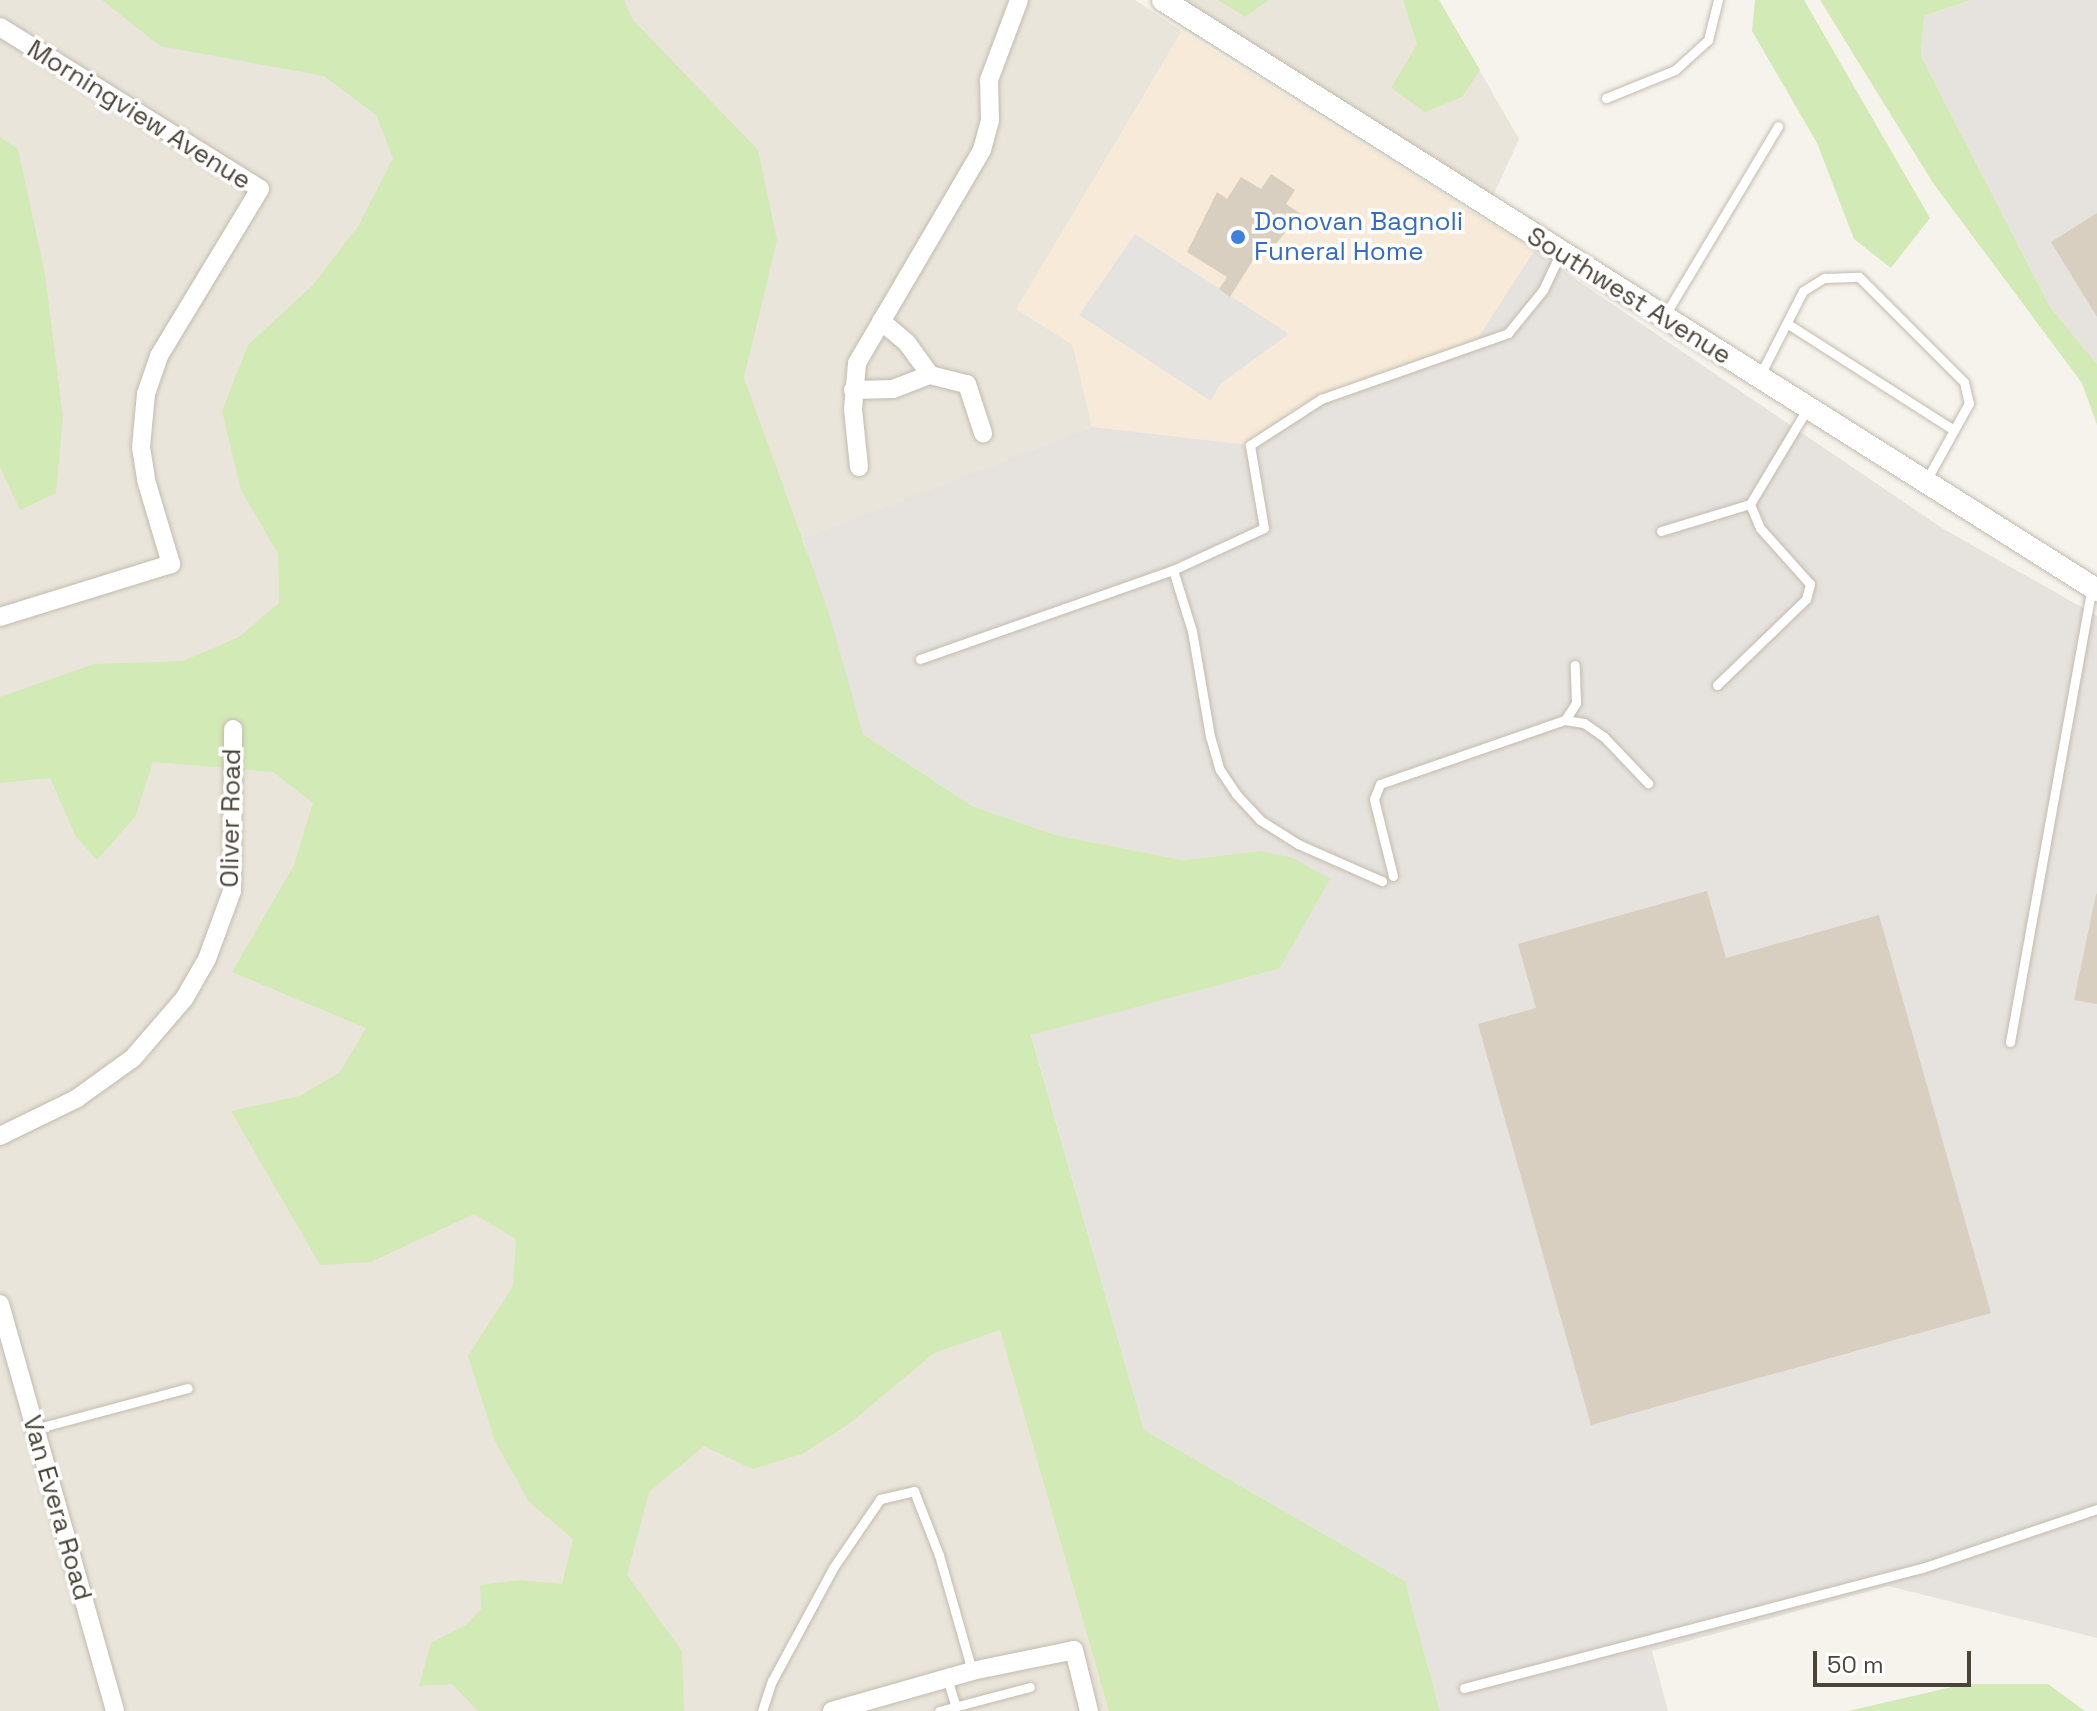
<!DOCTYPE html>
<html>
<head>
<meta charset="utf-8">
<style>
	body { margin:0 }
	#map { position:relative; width:2097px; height:1711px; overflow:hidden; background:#f6f3ec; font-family:"Space Grotesk",sans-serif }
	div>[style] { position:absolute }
	.residential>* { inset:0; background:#eae5da }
	.commercial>* { inset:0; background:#f7ead8 }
	.industrial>* { inset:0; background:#e6e2dd }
	.green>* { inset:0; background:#d2eab5 }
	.parking>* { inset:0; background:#e5e3e0 }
	.building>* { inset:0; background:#d8cfc1 }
	.roads { filter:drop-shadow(0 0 2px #c2bbae) drop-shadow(0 0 2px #c2bbae) }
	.service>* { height:9px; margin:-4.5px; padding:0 4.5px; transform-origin:4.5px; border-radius:4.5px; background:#fff }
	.minor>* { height:18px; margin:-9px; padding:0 9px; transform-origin:9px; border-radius:9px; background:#fff }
	.tertiary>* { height:22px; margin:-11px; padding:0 11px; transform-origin:11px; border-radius:11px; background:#fff }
	.dots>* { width:22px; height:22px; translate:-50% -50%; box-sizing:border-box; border:4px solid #fff; border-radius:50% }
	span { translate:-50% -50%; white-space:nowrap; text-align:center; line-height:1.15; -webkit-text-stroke:7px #fff; paint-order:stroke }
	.street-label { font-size:26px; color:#4b4439 }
	.shop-label { font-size:26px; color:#366cbe }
	.left { translate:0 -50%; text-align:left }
	.scale { position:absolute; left:1813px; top:1651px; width:158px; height:36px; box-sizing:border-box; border:4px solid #4b4439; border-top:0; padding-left:10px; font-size:24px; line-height:28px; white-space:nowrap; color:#4b4439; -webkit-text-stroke:6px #fff; paint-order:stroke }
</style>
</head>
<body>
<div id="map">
	<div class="residential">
		<div style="clip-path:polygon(0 0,1135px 0,1182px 31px,1017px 309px,1073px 345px,1092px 427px,800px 541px,744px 378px,749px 357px,369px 660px,1014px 1297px,1123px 1711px,0 1711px)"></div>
		<div style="clip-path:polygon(1163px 0,1439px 0,1519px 139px,1494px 194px,1480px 201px)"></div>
	</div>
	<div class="commercial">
		<div style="clip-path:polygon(1182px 31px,1534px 251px,1474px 344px,1250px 445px,1092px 427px,1073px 345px,1016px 309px)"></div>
	</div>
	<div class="industrial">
		<div style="clip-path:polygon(1971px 0,2097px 0,2097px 364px,2050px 307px,1921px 56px,1924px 16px)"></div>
		<div style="clip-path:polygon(1534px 251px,1942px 528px,2097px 616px,2097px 1638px,1888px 1586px,1652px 1651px,1668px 1711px,1440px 1711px,1405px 1581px,1144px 1430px,1031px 1034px,1279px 969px,1260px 851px,1183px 860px,1056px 835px,972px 806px,863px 734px,803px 539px,1092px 427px,1250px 445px,1321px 399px,1474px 344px)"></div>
	</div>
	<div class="green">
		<div style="clip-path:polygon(102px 0,624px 0,633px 20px,758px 150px,777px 240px,744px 378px,828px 610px,863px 734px,972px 806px,1056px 835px,1183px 860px,1260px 851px,1293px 858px,1330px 879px,1279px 969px,1031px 1035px,1144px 1430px,1405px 1581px,1440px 1711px,1109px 1711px,1000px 1330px,934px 1353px,849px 1424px,802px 1454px,752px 1469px,704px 1446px,649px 1492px,627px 1575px,682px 1651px,684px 1711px,478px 1711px,452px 1684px,419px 1686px,431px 1643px,467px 1624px,481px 1609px,480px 1585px,519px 1580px,562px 1584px,573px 1539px,529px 1502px,495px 1441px,468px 1356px,513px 1286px,516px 1239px,474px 1214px,371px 1262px,320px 1265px,231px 1111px,300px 1096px,340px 1072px,366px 1028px,232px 972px,294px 865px,313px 803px,273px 772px,153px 762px,135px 817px,97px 860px,76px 837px,50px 778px,0 783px,0 697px,94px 664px,183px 661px,239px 637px,279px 603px,278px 554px,241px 490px,222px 411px,248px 345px,313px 285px,359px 225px,393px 158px,376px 115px,324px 76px,160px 46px)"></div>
		<div style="clip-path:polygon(1218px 0,1269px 0,1245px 17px)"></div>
		<div style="clip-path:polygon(1403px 0,1439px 0,1480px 70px,1462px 97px,1425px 112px,1391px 88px,1417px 44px)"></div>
		<div style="clip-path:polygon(1755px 0,1804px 0,1930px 218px,1891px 268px,1854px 239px,1817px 143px,1752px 31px)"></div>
		<div style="clip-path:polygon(1820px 0,1971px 0,1924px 16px,1921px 56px,2050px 307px,2097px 364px,2097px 425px,2082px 383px,1933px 183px)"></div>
		<div style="clip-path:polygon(0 137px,18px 149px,45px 274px,63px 417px,56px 493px,20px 510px,0 467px)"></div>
		<div style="clip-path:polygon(1965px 1684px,2048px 1684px,2085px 1711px,1848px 1711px)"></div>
	</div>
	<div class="parking">
		<div style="clip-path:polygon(1135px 234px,1289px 334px,1220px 384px,1211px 401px,1079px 315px)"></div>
	</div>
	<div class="building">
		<div style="clip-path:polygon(1271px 174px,1295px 190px,1286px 204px,1301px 214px,1273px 247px,1265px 241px,1230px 297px,1219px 289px,1227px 277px,1187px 252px,1217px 192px,1227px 199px,1241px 177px,1261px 189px)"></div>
		<div style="clip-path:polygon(2097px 213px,2097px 317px,2051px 242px)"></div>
		<div style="clip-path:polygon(1707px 891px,1726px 958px,1879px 915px,1991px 1313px,1591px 1425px,1478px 1024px,1536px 1008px,1518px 944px)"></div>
		<div style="clip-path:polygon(2096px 894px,2097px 894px,2097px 1004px,2074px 1000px)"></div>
	</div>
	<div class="roads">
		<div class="service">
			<div style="left:1606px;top:98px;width:74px;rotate:-22.1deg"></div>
			<div style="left:1675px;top:70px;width:45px;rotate:-42.3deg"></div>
			<div style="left:1708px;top:40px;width:41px;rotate:-76deg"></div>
			<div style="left:1665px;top:315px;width:220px;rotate:-59.1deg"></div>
			<div style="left:1788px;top:324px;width:197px;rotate:32.6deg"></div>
			<div style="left:1760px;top:375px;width:94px;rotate:-62.9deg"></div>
			<div style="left:1803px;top:291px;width:25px;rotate:-32deg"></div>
			<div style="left:1824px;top:278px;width:35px;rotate:-2deg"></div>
			<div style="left:1859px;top:277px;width:148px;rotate:45deg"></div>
			<div style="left:1964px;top:382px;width:22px;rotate:77deg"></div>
			<div style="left:1969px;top:403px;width:89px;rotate:118.9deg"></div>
			<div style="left:1661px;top:531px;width:93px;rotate:-16.9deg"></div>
			<div style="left:1750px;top:504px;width:111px;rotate:-59deg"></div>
			<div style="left:1173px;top:570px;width:64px;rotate:72.7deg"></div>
			<div style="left:1192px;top:631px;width:107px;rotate:80.3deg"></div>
			<div style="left:1210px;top:736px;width:35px;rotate:74deg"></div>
			<div style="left:1220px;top:770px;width:29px;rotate:56deg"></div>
			<div style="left:1236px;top:794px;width:35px;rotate:47deg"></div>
			<div style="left:1260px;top:820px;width:45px;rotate:32.3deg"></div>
			<div style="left:1298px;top:844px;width:92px;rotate:23.8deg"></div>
			<div style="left:920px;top:659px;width:268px;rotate:-19.4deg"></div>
			<div style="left:1173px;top:570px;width:100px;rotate:-24.8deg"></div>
			<div style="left:1264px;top:528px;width:84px;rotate:-99.6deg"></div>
			<div style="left:1250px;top:445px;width:85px;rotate:-32.9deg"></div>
			<div style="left:1321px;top:399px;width:198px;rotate:-19.4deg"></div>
			<div style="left:1508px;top:333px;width:55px;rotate:-50.9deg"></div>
			<div style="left:1543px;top:290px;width:42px;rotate:-64.7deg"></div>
			<div style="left:1717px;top:685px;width:124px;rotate:-44deg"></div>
			<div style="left:1806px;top:599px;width:16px;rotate:-75deg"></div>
			<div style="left:1810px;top:584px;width:75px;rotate:-131.8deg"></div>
			<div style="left:1760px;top:528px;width:26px;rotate:-113deg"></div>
			<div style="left:1565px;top:720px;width:19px;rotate:9deg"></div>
			<div style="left:1584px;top:723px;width:24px;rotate:35deg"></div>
			<div style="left:1604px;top:737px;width:64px;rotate:46.3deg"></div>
			<div style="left:1393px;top:876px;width:79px;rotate:-103.9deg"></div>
			<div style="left:1374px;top:799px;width:16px;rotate:-68deg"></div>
			<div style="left:1380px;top:784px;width:196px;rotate:-19.1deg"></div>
			<div style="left:1565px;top:720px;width:20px;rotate:-57deg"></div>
			<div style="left:1576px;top:703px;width:38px;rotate:-92deg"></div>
			<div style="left:2010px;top:1042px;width:462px;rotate:-79.8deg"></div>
			<div style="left:35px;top:1429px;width:158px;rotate:-15deg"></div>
			<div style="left:947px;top:1678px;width:30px;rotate:73deg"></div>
			<div style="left:1464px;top:1688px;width:473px;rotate:-14.7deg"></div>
			<div style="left:1922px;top:1568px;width:185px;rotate:-18.6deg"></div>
			<div style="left:762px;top:1711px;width:32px;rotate:-72deg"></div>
			<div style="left:772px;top:1681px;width:128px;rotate:-61.6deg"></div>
			<div style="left:833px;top:1568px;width:83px;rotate:-55.7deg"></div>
			<div style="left:880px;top:1499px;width:35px;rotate:-13deg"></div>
			<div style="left:914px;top:1491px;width:69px;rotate:68.7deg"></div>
			<div style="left:939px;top:1555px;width:121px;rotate:74.1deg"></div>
			<div style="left:939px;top:1711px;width:94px;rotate:-14.8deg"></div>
		</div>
		<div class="minor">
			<div style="left:0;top:27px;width:306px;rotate:31.9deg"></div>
			<div style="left:260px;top:189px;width:195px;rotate:121.2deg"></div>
			<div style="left:159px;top:356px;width:40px;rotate:108.9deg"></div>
			<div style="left:146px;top:394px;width:53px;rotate:95.4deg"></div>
			<div style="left:141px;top:447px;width:33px;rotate:81deg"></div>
			<div style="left:146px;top:480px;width:88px;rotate:73.4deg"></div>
			<div style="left:171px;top:564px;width:179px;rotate:162.8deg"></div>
			<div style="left:881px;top:321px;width:34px;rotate:40deg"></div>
			<div style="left:907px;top:343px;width:39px;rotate:54deg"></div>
			<div style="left:930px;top:375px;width:38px;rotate:14deg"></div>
			<div style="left:967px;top:384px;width:52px;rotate:71.9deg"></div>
			<div style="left:853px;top:390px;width:40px;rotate:-1.4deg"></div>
			<div style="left:893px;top:389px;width:40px;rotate:-21deg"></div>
			<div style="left:859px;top:467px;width:58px;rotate:-95.9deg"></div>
			<div style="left:853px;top:409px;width:46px;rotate:-85deg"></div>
			<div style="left:857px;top:363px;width:247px;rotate:-59.6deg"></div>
			<div style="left:982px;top:150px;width:31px;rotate:-75deg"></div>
			<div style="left:990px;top:120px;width:40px;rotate:-91.4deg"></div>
			<div style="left:989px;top:80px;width:85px;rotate:-69.4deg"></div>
			<div style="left:0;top:1136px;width:85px;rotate:-26deg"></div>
			<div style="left:76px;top:1099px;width:70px;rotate:-35.7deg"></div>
			<div style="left:133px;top:1058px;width:78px;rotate:-49.2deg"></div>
			<div style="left:184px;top:999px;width:46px;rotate:-60.1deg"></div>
			<div style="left:207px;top:959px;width:72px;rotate:-69.8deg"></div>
			<div style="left:232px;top:891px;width:162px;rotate:-89.6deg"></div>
			<div style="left:0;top:1304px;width:423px;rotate:74.2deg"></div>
			<div style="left:832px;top:1711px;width:146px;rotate:-15.9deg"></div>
			<div style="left:972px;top:1671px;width:104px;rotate:-11.6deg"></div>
			<div style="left:1074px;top:1650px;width:63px;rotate:76.2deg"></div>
		</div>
		<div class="tertiary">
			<div style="left:1163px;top:0;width:1105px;rotate:32.28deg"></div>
		</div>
	</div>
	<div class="dots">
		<div style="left:1238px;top:237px;background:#3f7fe0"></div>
	</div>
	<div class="street-label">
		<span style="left:139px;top:115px;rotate:32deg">Morningview Avenue</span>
		<span style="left:1629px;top:296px;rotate:32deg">Southwest Avenue</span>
		<span style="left:231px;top:818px;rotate:-89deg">Oliver Road</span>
		<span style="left:57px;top:1508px;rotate:74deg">Van Evera Road</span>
	</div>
	<div class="shop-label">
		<span class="left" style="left:1254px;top:237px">Donovan Bagnoli<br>Funeral Home</span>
	</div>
	<div class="scale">50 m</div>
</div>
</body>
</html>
